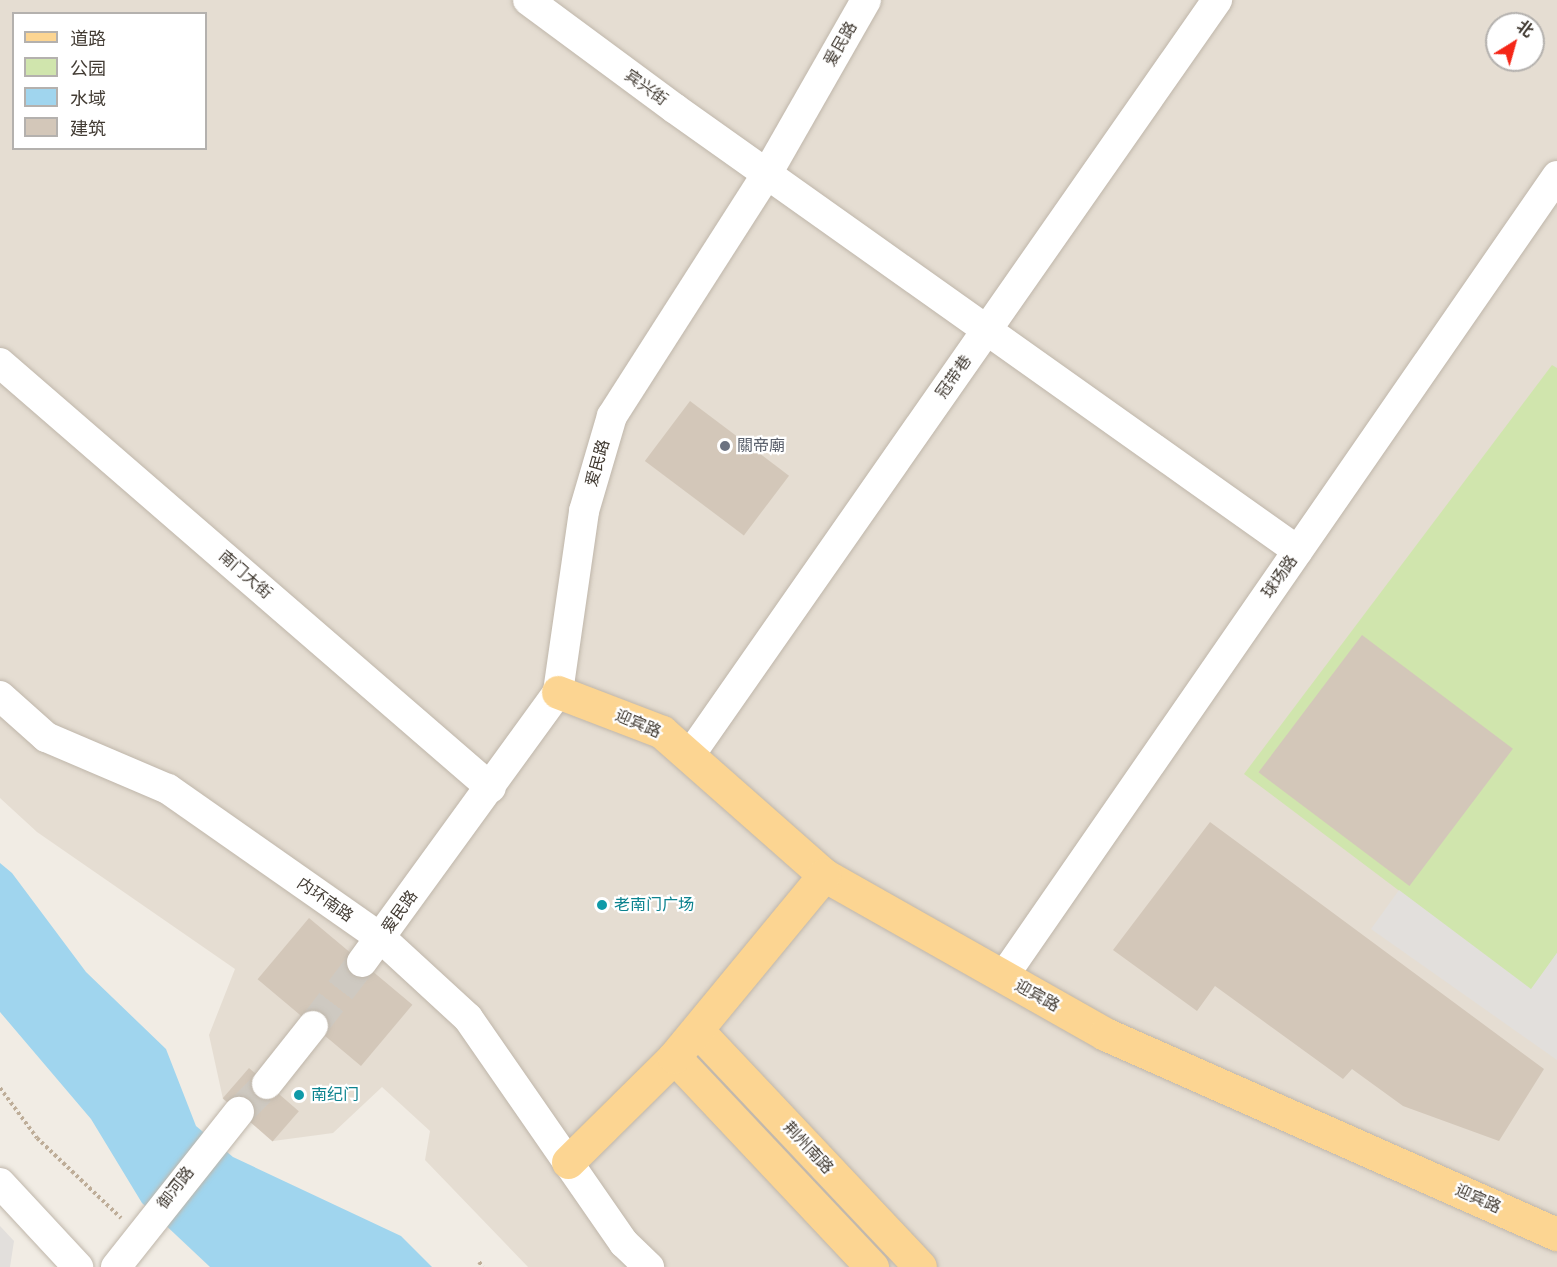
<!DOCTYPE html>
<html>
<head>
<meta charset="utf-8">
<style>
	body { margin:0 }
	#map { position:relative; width:1557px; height:1267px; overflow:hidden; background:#f1ece4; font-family:Roboto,"Noto Sans SC",sans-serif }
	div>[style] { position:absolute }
	.residential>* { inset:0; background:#e5ddd2 }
	.green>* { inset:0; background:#d0e5ad }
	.parking>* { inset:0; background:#e2dfdc }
	.water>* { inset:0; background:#a0d5ee }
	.building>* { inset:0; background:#d3c7b9; transform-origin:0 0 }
	.minor-tunnel>* { height:30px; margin-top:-15px; transform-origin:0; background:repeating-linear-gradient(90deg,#cec9c1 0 30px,transparent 0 45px) }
	.path>* { height:4px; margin-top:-2px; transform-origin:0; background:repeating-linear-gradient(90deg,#bead98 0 3px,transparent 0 6px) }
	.roads { filter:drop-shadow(0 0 2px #bfb6aa) drop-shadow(0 0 2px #bfb6aa) }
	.minor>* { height:30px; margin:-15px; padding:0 15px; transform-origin:15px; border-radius:15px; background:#fff }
	.major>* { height:33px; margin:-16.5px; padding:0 16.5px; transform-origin:16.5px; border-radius:16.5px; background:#fcd592 }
	.dots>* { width:16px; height:16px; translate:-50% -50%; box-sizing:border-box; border:3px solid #fff; border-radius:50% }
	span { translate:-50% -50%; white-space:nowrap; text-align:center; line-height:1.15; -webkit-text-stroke:4.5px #fff; paint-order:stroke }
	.street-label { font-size:16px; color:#433c34 }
	.worship-label { font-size:16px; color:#5b616d }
	.left { translate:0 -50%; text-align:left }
	.culture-label { font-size:16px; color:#0d838f }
	.legend { position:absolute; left:12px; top:12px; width:195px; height:138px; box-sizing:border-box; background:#fff; border:2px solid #b4b1ae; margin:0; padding:8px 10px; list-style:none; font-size:18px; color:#433c34 }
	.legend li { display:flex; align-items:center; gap:12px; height:30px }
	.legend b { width:30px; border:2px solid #b4b1ae }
	.north { position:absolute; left:1485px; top:12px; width:60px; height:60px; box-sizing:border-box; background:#fff; border:2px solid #b4b1ae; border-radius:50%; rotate:37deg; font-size:16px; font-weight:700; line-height:24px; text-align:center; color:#433c34 }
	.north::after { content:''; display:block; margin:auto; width:21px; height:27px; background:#f52617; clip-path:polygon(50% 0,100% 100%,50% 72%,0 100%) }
</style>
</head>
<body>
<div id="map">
	<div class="residential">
		<div style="clip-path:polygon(evenodd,0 0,1557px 0,1557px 1267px,528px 1267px,425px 1160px,430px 1131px,382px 1087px,333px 1133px,273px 1141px,223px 1099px,209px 1035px,235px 969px,37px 832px,0 798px,0 0,14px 14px,206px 14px,206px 148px,14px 148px,14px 14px,0 0,1497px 24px,1533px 24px,1533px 60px,1497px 60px,1497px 24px)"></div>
	</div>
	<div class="green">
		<div style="clip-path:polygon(1552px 365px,1557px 368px,1557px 953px,1531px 990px,1244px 774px)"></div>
	</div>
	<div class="parking">
		<div style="clip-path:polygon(1399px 890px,1531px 989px,1557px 953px,1557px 1060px,1371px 929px)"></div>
		<div style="clip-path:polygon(0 1226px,14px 1241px,10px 1267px,0 1267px)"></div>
	</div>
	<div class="water">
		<div style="clip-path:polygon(0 863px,12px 873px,86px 972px,166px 1049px,196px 1126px,233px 1157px,401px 1236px,432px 1267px,210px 1267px,142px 1203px,91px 1119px,0 1012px)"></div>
	</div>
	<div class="building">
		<div style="left:690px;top:401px;width:124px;height:75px;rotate:37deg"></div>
		<div style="left:1362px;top:635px;width:189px;height:172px;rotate:37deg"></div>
		<div style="clip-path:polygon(1210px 822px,1544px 1069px,1499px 1141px,1403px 1106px,1352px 1069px,1343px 1079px,1215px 986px,1197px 1011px,1113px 950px)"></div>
		<div style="left:309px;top:918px;width:135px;height:80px;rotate:40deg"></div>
		<div style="left:249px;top:1068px;width:66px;height:40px;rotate:41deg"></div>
	</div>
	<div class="minor-tunnel">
		<div style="left:313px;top:1026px;width:81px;rotate:-52.6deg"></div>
		<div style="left:239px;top:1112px;width:40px;rotate:-45deg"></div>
	</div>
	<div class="path">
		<div style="left:0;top:1088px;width:62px;rotate:53.5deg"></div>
		<div style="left:37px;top:1138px;width:116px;rotate:43.6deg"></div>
		<div style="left:479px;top:1262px;width:6px;rotate:51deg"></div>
	</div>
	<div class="roads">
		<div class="minor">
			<div style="left:528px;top:0;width:182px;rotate:36.5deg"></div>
			<div style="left:674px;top:108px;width:765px;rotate:35.37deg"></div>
			<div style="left:0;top:363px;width:649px;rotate:40.88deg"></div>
			<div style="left:0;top:696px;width:62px;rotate:41.7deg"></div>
			<div style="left:46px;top:737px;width:133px;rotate:23.1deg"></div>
			<div style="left:168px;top:789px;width:260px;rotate:35deg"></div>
			<div style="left:381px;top:938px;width:118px;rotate:42.6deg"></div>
			<div style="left:468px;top:1018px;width:274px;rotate:55.3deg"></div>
			<div style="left:624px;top:1243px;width:35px;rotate:44deg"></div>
			<div style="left:690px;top:755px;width:921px;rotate:-55.08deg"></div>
			<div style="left:362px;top:962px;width:334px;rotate:-54deg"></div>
			<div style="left:558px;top:692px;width:183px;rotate:-81.8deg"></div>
			<div style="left:584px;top:511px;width:99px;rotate:-73.6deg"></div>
			<div style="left:612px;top:416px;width:290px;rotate:-57.4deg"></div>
			<div style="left:768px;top:172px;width:198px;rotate:-60.3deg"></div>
			<div style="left:1003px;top:977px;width:974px;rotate:-55.33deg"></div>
			<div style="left:267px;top:1084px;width:74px;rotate:-51.6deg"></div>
			<div style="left:0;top:1183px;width:115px;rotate:47.1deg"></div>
			<div style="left:116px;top:1267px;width:198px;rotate:-51.6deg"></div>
		</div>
		<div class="major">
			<div style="left:558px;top:692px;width:111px;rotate:21deg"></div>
			<div style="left:662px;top:732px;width:216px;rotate:41.4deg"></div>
			<div style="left:824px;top:875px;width:323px;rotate:29.5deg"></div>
			<div style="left:1105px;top:1034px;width:494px;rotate:23.9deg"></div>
			<div style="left:697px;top:1030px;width:325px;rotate:46.7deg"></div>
			<div style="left:674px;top:1057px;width:289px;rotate:46.7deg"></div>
			<div style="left:568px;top:1162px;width:149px;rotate:-44.7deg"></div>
			<div style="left:674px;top:1057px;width:236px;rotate:-50.5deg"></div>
		</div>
	</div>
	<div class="dots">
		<div style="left:725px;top:446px;background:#6b7280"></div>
		<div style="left:602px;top:905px;background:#0f9aa8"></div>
		<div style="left:299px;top:1095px;background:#0f9aa8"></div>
	</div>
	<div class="street-label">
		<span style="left:841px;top:44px;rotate:-60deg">爱民路</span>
		<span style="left:646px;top:88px;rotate:36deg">宾兴街</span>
		<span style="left:954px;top:377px;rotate:-55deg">冠带巷</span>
		<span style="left:598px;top:463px;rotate:-74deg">爱民路</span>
		<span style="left:245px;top:575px;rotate:41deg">南门大街</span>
		<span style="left:1280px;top:577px;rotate:-55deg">球场路</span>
		<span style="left:638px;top:724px;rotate:23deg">迎宾路</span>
		<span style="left:325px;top:900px;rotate:35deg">内环南路</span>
		<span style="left:400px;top:912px;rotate:-54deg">爱民路</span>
		<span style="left:1037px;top:996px;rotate:29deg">迎宾路</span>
		<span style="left:808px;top:1148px;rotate:47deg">荆州南路</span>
		<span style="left:176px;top:1188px;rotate:-52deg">御河路</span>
		<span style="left:1478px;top:1199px;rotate:24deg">迎宾路</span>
	</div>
	<div class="worship-label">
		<span class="left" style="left:737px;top:446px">關帝廟</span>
	</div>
	<div class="culture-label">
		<span class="left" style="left:614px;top:905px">老南门广场</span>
		<span class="left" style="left:311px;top:1095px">南纪门</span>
	</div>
	<ul class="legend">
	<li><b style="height:8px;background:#fcd592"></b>道路</li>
	<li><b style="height:16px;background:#d0e5ad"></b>公园</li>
	<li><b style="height:16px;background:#a0d5ee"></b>水域</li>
	<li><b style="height:16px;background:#d3c7b9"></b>建筑</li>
	</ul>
	<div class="north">北</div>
</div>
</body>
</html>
